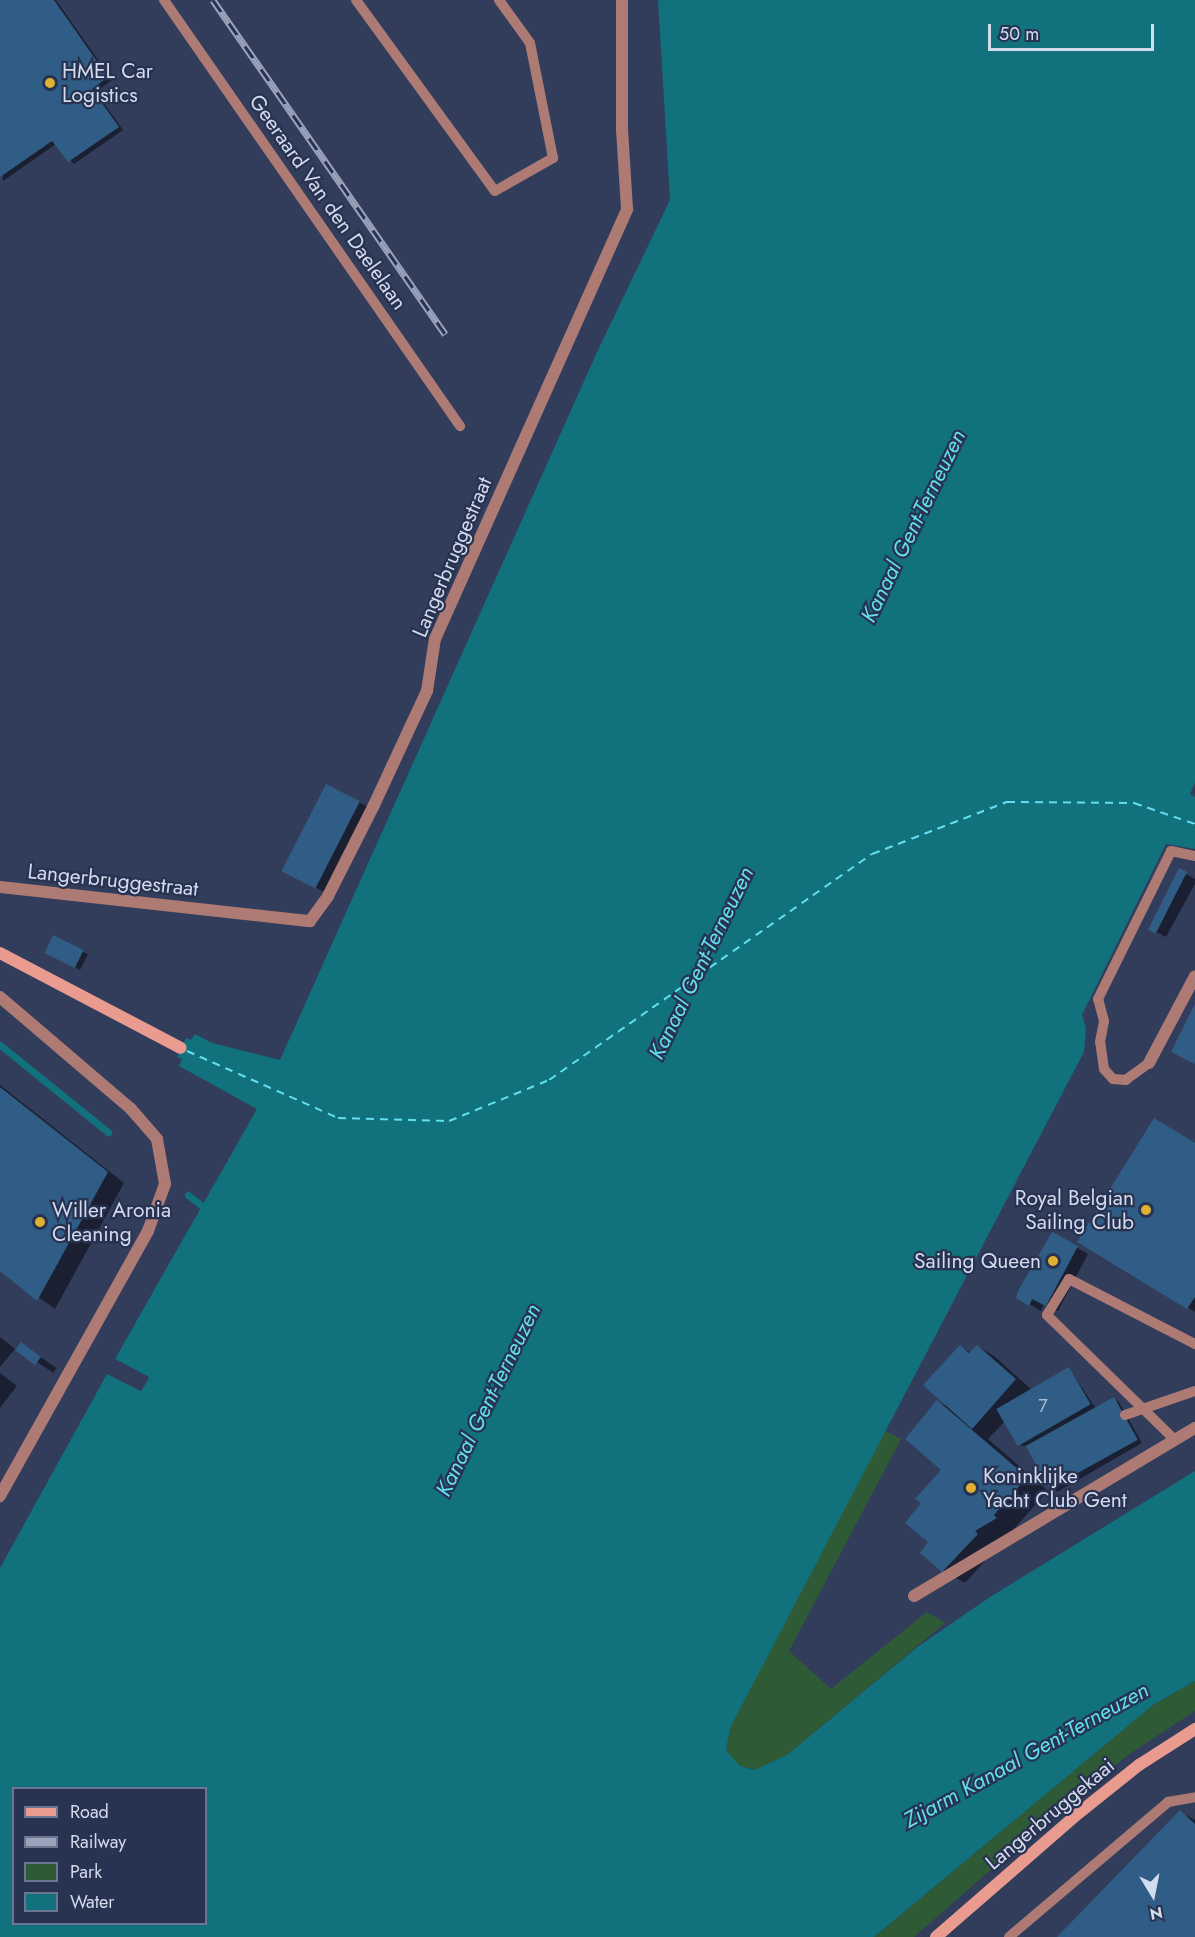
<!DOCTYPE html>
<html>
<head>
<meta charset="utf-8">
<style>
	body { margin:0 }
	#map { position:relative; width:1195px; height:1937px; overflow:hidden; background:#323d5c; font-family:Jost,sans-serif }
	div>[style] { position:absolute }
	.green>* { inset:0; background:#2e5b35 }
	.water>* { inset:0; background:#11717d }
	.pier>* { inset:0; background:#323d5c }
	.shadow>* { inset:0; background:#0007; transform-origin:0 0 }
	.stream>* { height:7px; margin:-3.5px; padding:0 3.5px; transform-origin:3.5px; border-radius:3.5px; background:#11717d }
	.ferry>* { height:1.5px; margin-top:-0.75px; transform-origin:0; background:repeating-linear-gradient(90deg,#61deef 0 8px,transparent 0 14px) }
	.building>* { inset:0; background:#305d85; transform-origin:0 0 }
	.service>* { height:10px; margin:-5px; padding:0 5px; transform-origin:5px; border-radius:5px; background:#ad7a74 }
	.minor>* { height:12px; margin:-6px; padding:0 6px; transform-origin:6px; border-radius:6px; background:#ad7a74 }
	.secondary>* { height:12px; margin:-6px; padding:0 6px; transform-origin:6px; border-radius:6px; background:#ea9b90 }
	.rail>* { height:7px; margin-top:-3.5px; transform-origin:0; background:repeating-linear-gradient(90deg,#283351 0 14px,#9aa3bb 0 28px); box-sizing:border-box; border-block:2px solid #9aa3bb }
	.dots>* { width:16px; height:16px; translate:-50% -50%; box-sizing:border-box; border:3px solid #283351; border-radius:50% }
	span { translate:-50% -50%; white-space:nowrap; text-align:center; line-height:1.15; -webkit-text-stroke:4.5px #283351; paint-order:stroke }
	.number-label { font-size:18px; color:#aabcd4 }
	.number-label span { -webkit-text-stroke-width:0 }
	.poi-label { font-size:21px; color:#d3dbee }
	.left { translate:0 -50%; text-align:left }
	.right { translate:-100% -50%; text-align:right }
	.street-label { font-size:21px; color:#d3dbee }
	.water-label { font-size:22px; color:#61deef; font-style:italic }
	.legend { position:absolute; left:12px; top:1787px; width:195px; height:138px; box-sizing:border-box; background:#283351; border:2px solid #6c7690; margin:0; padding:8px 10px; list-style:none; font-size:18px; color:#d3dbee }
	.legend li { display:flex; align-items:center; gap:12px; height:30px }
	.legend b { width:30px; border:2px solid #6c7690 }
	.north { position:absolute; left:1123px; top:1865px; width:60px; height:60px; -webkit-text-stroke:4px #283351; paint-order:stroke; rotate:170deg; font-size:16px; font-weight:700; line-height:24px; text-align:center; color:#d3dbee }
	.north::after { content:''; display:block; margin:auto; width:21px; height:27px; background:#d3dbee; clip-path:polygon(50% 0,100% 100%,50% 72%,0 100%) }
	.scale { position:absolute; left:988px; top:24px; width:166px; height:27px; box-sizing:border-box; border:3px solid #d3dbee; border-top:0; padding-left:8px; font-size:18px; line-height:21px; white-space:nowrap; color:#d3dbee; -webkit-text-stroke:4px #283351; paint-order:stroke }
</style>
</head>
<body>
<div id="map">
	<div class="green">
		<div style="clip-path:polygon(884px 1430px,901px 1439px,789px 1651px,831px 1689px,927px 1612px,945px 1623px,787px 1755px,754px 1770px,740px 1766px,726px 1752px,730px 1728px)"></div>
		<div style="clip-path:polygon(1195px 1681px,1195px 1711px,1131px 1753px,1066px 1804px,914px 1937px,874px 1937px,1153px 1705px)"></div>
	</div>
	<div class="water">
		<div style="clip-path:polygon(evenodd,658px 0,1195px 0,1195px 783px,1190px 794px,1195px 797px,1195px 849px,1166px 844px,1082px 1015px,1086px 1028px,1084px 1052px,730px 1728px,726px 1751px,740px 1766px,754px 1770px,787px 1755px,916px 1648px,990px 1597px,1195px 1471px,1195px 1681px,1153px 1705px,874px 1937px,0 1937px,0 1568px,107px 1374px,141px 1391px,149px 1377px,115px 1359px,257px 1109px,179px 1066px,182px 1059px,177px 1057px,186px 1038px,191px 1040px,195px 1034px,212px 1043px,280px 1060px,598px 350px,670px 200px,658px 0,14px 1788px,206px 1788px,206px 1924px,14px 1924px,14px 1788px)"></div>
	</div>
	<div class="pier">
		<div style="clip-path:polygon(115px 1359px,149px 1378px,141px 1391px,107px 1374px,140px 1387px,145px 1379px)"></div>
	</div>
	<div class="shadow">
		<div style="clip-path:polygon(0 0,56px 0,112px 80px,96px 92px,123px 130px,74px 164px,56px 144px,3px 181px)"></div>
		<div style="clip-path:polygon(359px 802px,376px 812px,334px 897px,285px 872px)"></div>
		<div style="clip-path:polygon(1179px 870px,1195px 879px,1195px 884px,1166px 937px,1148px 928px)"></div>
		<div style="clip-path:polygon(83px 952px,88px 954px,80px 970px,51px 955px)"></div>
		<div style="clip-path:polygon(0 1085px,124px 1183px,55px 1309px,0 1269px)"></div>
		<div style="clip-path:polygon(1195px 1144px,1195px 1312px,1080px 1241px)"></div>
		<div style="clip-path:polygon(1053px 1234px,1088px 1254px,1058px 1311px,1044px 1304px,1041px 1311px,1018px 1297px)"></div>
		<div style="clip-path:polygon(0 1337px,15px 1349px,0 1367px)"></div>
		<div style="left:21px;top:1344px;width:43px;height:6px;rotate:34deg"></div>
		<div style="clip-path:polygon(960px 1346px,971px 1353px,977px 1346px,994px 1356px,1032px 1390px,1069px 1368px,1096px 1409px,1114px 1399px,1119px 1402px,1142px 1443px,1057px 1492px,1028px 1446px,1018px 1445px,1005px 1421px,988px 1439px,1048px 1491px,965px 1583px,942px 1570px,930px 1542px,924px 1503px,943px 1470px,937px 1402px,951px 1408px)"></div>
		<div style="clip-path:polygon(0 1373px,17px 1386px,0 1408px)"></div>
		<div style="clip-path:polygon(1180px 1812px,1195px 1820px,1195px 1937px,1059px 1937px)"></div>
	</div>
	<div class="stream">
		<div style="left:0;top:1045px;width:139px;rotate:38.9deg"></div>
		<div style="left:188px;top:1195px;width:24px;rotate:38deg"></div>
	</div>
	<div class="ferry">
		<div style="left:187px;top:1051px;width:165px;rotate:23.9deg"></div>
		<div style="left:338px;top:1118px;width:111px;rotate:1.5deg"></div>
		<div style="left:449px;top:1121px;width:108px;rotate:-22.3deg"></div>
		<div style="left:549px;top:1080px;width:394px;rotate:-35deg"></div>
		<div style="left:872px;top:854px;width:145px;rotate:-21.1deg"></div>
		<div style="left:1007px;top:802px;width:127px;rotate:0.5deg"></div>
		<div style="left:1134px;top:803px;width:65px;rotate:19deg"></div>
	</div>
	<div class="building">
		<div style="clip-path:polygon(0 0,54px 0,108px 77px,92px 89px,119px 127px,68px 162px,52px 141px,0 177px)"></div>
		<div style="left:326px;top:784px;width:38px;height:98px;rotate:27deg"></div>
		<div style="left:1179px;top:868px;width:9px;height:69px;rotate:27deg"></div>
		<div style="left:53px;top:935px;width:34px;height:20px;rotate:26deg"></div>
		<div style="clip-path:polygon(1195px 1004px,1195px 1064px,1171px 1052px)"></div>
		<div style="clip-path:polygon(0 1087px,108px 1172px,37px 1301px,0 1271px)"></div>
		<div style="clip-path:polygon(1154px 1118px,1195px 1143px,1195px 1297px,1187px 1309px,1077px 1242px)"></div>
		<div style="clip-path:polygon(1052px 1232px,1078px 1246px,1046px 1306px,1032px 1299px,1029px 1306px,1016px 1298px,1018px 1291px)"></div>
		<div style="left:21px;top:1342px;width:25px;height:10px;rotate:37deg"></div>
		<div style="clip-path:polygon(960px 1345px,969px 1353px,977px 1345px,1016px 1379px,972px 1429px,923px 1385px)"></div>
		<div style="left:1069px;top:1367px;width:43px;height:84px;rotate:60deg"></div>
		<div style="left:1114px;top:1397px;width:49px;height:101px;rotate:61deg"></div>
		<div style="clip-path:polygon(937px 1400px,1027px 1477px,994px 1515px,997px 1518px,975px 1531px,978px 1534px,942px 1572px,920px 1553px,928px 1542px,905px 1523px,921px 1503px,915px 1499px,941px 1470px,905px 1439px)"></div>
		<div style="clip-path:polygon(1180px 1810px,1195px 1824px,1195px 1937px,1057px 1937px)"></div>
	</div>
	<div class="service">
		<div style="left:164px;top:0;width:519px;rotate:55.21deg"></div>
		<div style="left:356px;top:0;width:236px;rotate:54deg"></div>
		<div style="left:495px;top:191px;width:67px;rotate:-29.6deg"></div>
		<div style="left:553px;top:158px;width:117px;rotate:-101.3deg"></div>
		<div style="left:530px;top:43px;width:53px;rotate:-125.8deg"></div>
		<div style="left:1149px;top:1063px;width:29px;rotate:144deg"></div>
		<div style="left:1126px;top:1080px;width:13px;rotate:-176deg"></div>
		<div style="left:1113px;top:1079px;width:13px;rotate:-132deg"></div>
		<div style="left:1104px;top:1069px;width:27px;rotate:-98deg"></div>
		<div style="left:1100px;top:1042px;width:21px;rotate:-79deg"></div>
		<div style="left:1104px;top:1021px;width:23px;rotate:-105deg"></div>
		<div style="left:1098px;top:999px;width:165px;rotate:-63.7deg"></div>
		<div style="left:1171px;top:851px;width:25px;rotate:12deg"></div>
		<div style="left:1125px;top:1415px;width:74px;rotate:-18.9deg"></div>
		<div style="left:1175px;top:1440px;width:179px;rotate:-135.7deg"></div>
		<div style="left:1047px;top:1315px;width:42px;rotate:-58.6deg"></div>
		<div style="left:1069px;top:1279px;width:142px;rotate:27.3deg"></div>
		<div style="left:1009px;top:1937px;width:209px;rotate:-40.3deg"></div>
		<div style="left:1168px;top:1802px;width:27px;rotate:-10deg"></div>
	</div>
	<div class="minor">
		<div style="left:0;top:887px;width:312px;rotate:6.3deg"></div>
		<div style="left:310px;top:921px;width:31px;rotate:-54deg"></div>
		<div style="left:328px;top:896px;width:102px;rotate:-63.2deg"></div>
		<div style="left:374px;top:805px;width:126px;rotate:-65.1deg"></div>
		<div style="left:427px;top:691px;width:53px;rotate:-81.3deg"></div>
		<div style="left:435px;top:639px;width:471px;rotate:-65.9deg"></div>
		<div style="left:627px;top:209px;width:79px;rotate:-93.6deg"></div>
		<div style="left:622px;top:130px;width:130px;rotate:-90deg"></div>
		<div style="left:0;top:997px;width:172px;rotate:40.5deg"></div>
		<div style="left:131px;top:1109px;width:40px;rotate:49deg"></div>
		<div style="left:157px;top:1139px;width:46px;rotate:79.9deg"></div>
		<div style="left:165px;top:1184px;width:50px;rotate:109.9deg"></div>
		<div style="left:148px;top:1231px;width:304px;rotate:119.2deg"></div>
		<div style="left:1149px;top:1063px;width:98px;rotate:-62.1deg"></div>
		<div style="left:914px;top:1596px;width:327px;rotate:-30.9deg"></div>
	</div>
	<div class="secondary">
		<div style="left:0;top:953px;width:204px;rotate:27.7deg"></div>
		<div style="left:936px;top:1937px;width:184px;rotate:-41deg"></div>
		<div style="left:1075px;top:1816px;width:82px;rotate:-38.6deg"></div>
		<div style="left:1139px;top:1765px;width:67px;rotate:-32.7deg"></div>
	</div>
	<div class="rail">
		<div style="left:213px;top:0;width:407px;rotate:55.2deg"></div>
	</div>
	<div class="dots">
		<div style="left:50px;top:83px;background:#deb133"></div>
		<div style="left:1146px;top:1210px;background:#deb133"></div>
		<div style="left:40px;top:1222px;background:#deb133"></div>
		<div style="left:1053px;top:1261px;background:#deb133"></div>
		<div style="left:971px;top:1488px;background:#deb133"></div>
	</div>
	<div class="number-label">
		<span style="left:1043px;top:1406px">7</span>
	</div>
	<div class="poi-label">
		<span class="left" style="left:62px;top:83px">HMEL Car<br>Logistics</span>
		<span class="right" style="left:1134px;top:1210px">Royal Belgian<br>Sailing Club</span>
		<span class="left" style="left:52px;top:1222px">Willer Aronia<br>Cleaning</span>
		<span class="right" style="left:1041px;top:1261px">Sailing Queen</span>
		<span class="left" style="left:983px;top:1488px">Koninklijke<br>Yacht Club Gent</span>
	</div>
	<div class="street-label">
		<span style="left:328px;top:202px;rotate:55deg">Geeraard Van den Daelelaan</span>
		<span style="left:452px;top:557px;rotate:-67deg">Langerbruggestraat</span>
		<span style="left:113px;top:880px;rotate:6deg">Langerbruggestraat</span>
		<span style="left:1050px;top:1814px;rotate:-40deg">Langerbruggekaai</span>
	</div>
	<div class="water-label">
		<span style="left:913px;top:526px;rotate:-64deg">Kanaal Gent-Terneuzen</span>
		<span style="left:701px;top:963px;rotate:-64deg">Kanaal Gent-Terneuzen</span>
		<span style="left:488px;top:1400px;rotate:-64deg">Kanaal Gent-Terneuzen</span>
		<span style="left:1026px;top:1755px;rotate:-29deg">Zijarm Kanaal Gent-Terneuzen</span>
	</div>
	<ul class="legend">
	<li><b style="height:8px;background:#ea9b90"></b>Road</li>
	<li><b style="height:8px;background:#9aa3bb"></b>Railway</li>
	<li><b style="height:16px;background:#2e5b35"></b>Park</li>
	<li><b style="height:16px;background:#11717d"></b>Water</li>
	</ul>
	<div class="north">N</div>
	<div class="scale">50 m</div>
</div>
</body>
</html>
